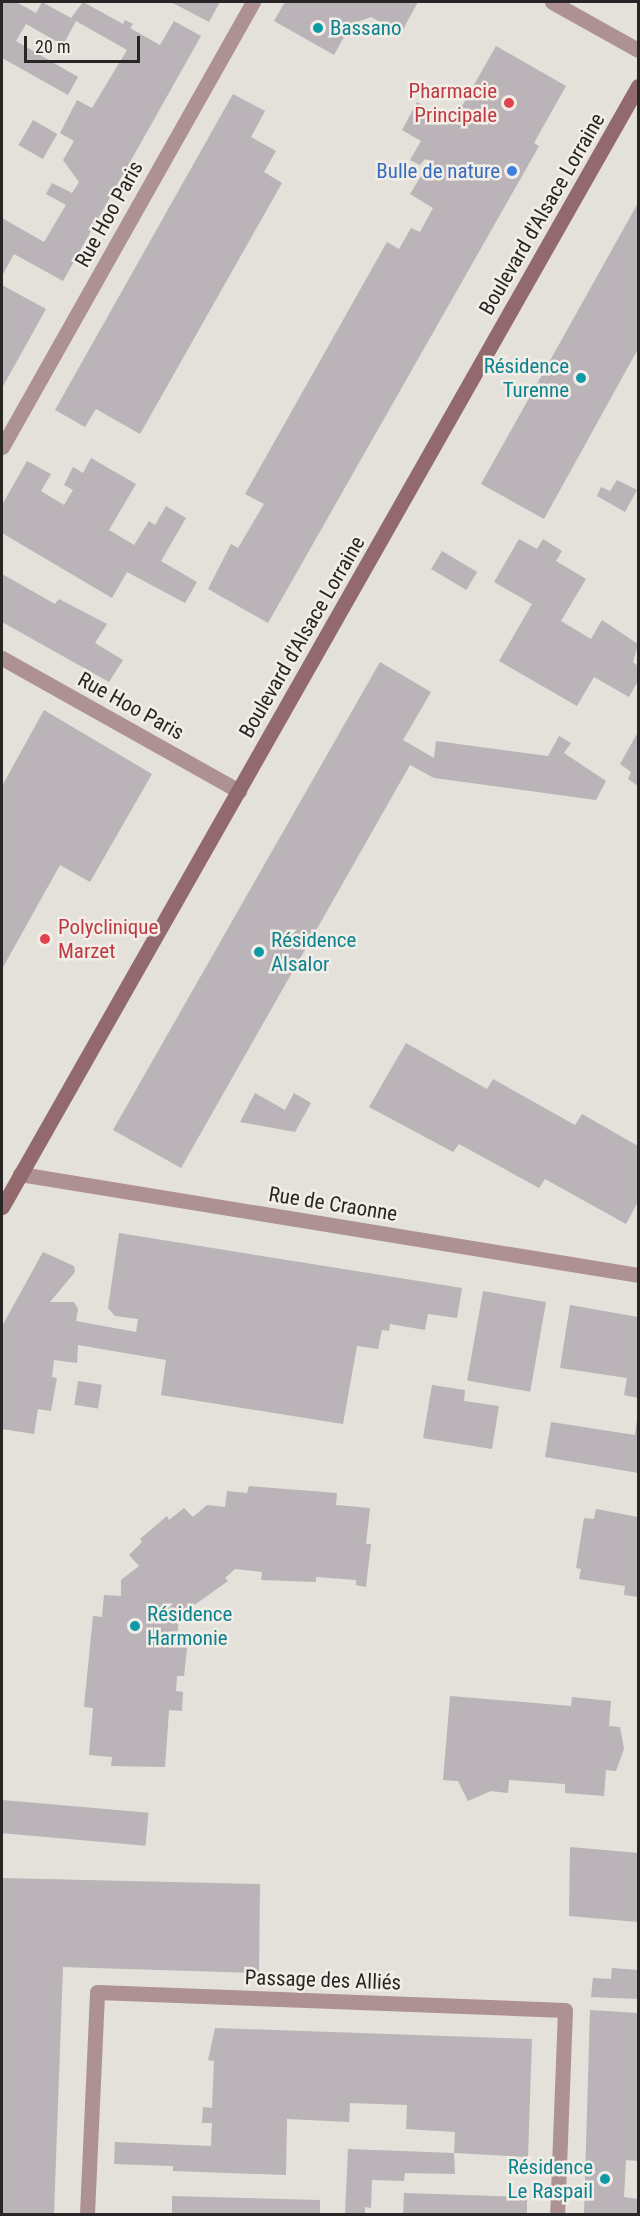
<!DOCTYPE html>
<html>
<head>
<meta charset="utf-8">
<style>
	body { margin:0 }
	#map { position:relative; width:640px; height:2216px; overflow:hidden; background:#e4e0da; font-family:"Roboto Condensed",sans-serif }
	div>[style] { position:absolute }
	.building>* { inset:0; background:#bab3b7; transform-origin:0 0 }
	.minor>* { height:15px; margin:-7.5px; padding:0 7.5px; transform-origin:7.5px; border-radius:7.5px; background:#ad9193 }
	.secondary>* { height:15px; margin:-7.5px; padding:0 7.5px; transform-origin:7.5px; border-radius:7.5px; background:#926a6d }
	.dots>* { width:16px; height:16px; translate:-50% -50%; box-sizing:border-box; border:3px solid #f2eee7; border-radius:50% }
	span { translate:-50% -50%; white-space:nowrap; text-align:center; line-height:1.15; -webkit-text-stroke:5px #f2eee7; paint-order:stroke }
	.culture-label { font-size:21px; color:#0d838f }
	.left { translate:0 -50%; text-align:left }
	.right { translate:-100% -50%; text-align:right }
	.health-label { font-size:21px; color:#be3a42 }
	.shop-label { font-size:21px; color:#366cbe }
	.street-label { font-size:21px; color:#282624 }
	.frame { position:absolute; inset:0; border:3px solid #282624; pointer-events:none }
	.scale { position:absolute; left:24px; top:36px; width:116px; height:27px; box-sizing:border-box; border:3px solid #282624; border-top:0; padding-left:8px; font-size:18px; line-height:21px; white-space:nowrap; color:#282624; -webkit-text-stroke:4px #f2eee7; paint-order:stroke }
</style>
</head>
<body>
<div id="map">
	<div class="building">
		<div style="clip-path:polygon(2px 2px,16px 2px,36px 13px,42px 2px,71px 18px,83px 2px,123px 24px,125px 20px,133px 24px,130px 28px,160px 45px,174px 21px,201px 36px,63px 281px,14px 254px,2px 276px,2px 218px,44px 242px,66px 205px,46px 194px,52px 183px,72px 193px,79px 182px,63px 160px,74px 141px,60px 133px,77px 100px,92px 108px,127px 50px,76px 21px,63px 45px,26px 24px,16px 41px,78px 77px,68px 95px,2px 58px)"></div>
		<div style="clip-path:polygon(171px 2px,220px 2px,209px 22px)"></div>
		<div style="clip-path:polygon(285px 2px,418px 2px,401px 33px,371px 17px,351px 24px,334px 55px,274px 21px)"></div>
		<div style="clip-path:polygon(496px 46px,566px 86px,534px 143px,539px 146px,534px 155px,268px 623px,208px 589px,231px 544px,238px 548px,264px 504px,245px 494px,387px 242px,399px 249px,411px 228px,420px 232px,433px 208px,410px 194px,430px 161px,425px 159px,420px 165px,410px 160px,421px 141px,402px 130px,417px 102px,453px 122px)"></div>
		<div style="clip-path:polygon(233px 94px,265px 111px,251px 137px,276px 151px,264px 172px,282px 183px,140px 434px,96px 409px,85px 427px,55px 410px)"></div>
		<div style="left:33px;top:120px;width:28px;height:29px;rotate:30deg"></div>
		<div style="clip-path:polygon(638px 203px,638px 349px,544px 519px,481px 484px)"></div>
		<div style="clip-path:polygon(2px 285px,46px 309px,2px 388px)"></div>
		<div style="clip-path:polygon(91px 458px,136px 484px,109px 530px,134px 545px,149px 521px,155px 525px,166px 506px,186px 518px,161px 561px,197px 582px,185px 603px,127px 572px,112px 598px,2px 533px,2px 505px,27px 461px,51px 474px,41px 491px,64px 505px,73px 490px,64px 485px,73px 467px,83px 473px)"></div>
		<div style="clip-path:polygon(617px 480px,637px 490px,625px 512px,597px 496px,601px 487px,610px 491px)"></div>
		<div style="clip-path:polygon(519px 539px,537px 549px,543px 539px,562px 551px,556px 561px,586px 579px,561px 621px,591px 639px,602px 620px,638px 644px,633px 662px,638px 666px,638px 681px,629px 697px,594px 677px,577px 706px,499px 661px,532px 604px,494px 582px)"></div>
		<div style="left:442px;top:551px;width:41px;height:21px;rotate:31deg"></div>
		<div style="clip-path:polygon(2px 574px,55px 604px,59px 599px,107px 624px,95px 643px,123px 660px,109px 682px,2px 622px)"></div>
		<div style="clip-path:polygon(380px 662px,431px 692px,403px 740px,434px 758px,436px 741px,548px 756px,559px 736px,571px 743px,564px 753px,606px 781px,596px 800px,434px 778px,410px 765px,181px 1168px,113px 1130px)"></div>
		<div style="clip-path:polygon(44px 710px,152px 774px,90px 882px,60px 865px,2px 969px,2px 786px)"></div>
		<div style="clip-path:polygon(638px 732px,638px 786px,628px 779px,631px 772px,620px 764px)"></div>
		<div style="clip-path:polygon(406px 1043px,487px 1089px,493px 1079px,575px 1125px,582px 1114px,638px 1146px,638px 1202px,626px 1224px,545px 1179px,539px 1188px,459px 1144px,453px 1152px,369px 1107px)"></div>
		<div style="clip-path:polygon(255px 1093px,285px 1110px,294px 1093px,311px 1103px,295px 1132px,240px 1122px)"></div>
		<div style="clip-path:polygon(119px 1233px,462px 1288px,457px 1318px,428px 1314px,425px 1330px,390px 1324px,389px 1331px,382px 1330px,378px 1349px,357px 1346px,343px 1424px,161px 1395px,166px 1360px,78px 1345px,77px 1363px,54px 1360px,52px 1377px,57px 1378px,51px 1411px,38px 1409px,34px 1434px,2px 1429px,2px 1326px,43px 1252px,74px 1266px,75px 1272px,50px 1302px,74px 1302px,78px 1309px,76px 1321px,136px 1332px,138px 1319px,115px 1316px,108px 1308px)"></div>
		<div style="left:483px;top:1291px;width:64px;height:91px;rotate:10deg"></div>
		<div style="clip-path:polygon(570px 1305px,638px 1317px,638px 1398px,624px 1395px,627px 1378px,560px 1368px)"></div>
		<div style="left:78px;top:1381px;width:24px;height:24px;rotate:9deg"></div>
		<div style="clip-path:polygon(432px 1385px,465px 1390px,464px 1401px,499px 1406px,492px 1449px,423px 1438px)"></div>
		<div style="clip-path:polygon(637px 1419px,638px 1473px,545px 1457px,551px 1422px,635px 1435px)"></div>
		<div style="clip-path:polygon(249px 1486px,337px 1493px,336px 1505px,370px 1508px,366px 1544px,371px 1544px,366px 1587px,356px 1585px,356px 1580px,316px 1577px,316px 1582px,261px 1580px,262px 1572px,235px 1569px,225px 1578px,228px 1581px,179px 1616px,177px 1638px,188px 1640px,184px 1676px,177px 1676px,176px 1691px,183px 1692px,182px 1711px,169px 1710px,165px 1767px,111px 1766px,112px 1757px,89px 1755px,93px 1708px,84px 1707px,93px 1616px,102px 1617px,104px 1595px,121px 1596px,121px 1580px,139px 1566px,129px 1555px,142px 1542px,140px 1539px,167px 1516px,169px 1520px,184px 1508px,193px 1517px,207px 1505px,225px 1507px,227px 1491px,247px 1493px)"></div>
		<div style="clip-path:polygon(596px 1509px,638px 1517px,638px 1597px,624px 1595px,625px 1586px,579px 1579px,581px 1569px,576px 1568px,584px 1518px,594px 1519px)"></div>
		<div style="clip-path:polygon(450px 1696px,571px 1706px,572px 1697px,611px 1701px,609px 1726px,620px 1727px,624px 1749px,616px 1771px,606px 1770px,604px 1796px,565px 1793px,565px 1784px,509px 1780px,508px 1793px,491px 1791px,468px 1801px,458px 1781px,443px 1780px)"></div>
		<div style="left:2px;top:1800px;width:147px;height:33px;rotate:5deg"></div>
		<div style="clip-path:polygon(570px 1847px,638px 1853px,638px 1922px,569px 1916px)"></div>
		<div style="clip-path:polygon(2px 1878px,260px 1884px,259px 1973px,63px 1967px,54px 2214px,2px 2214px)"></div>
		<div style="clip-path:polygon(612px 1968px,638px 1970px,638px 1999px,591px 1997px,593px 1978px,611px 1979px)"></div>
		<div style="clip-path:polygon(590px 2010px,638px 2013px,638px 2161px,626px 2160px,624px 2197px,638px 2199px,638px 2214px,584px 2214px)"></div>
		<div style="clip-path:polygon(215px 2028px,532px 2039px,528px 2157px,454px 2153px,455px 2174px,405px 2173px,404px 2181px,372px 2180px,371px 2208px,365px 2207px,365px 2214px,345px 2214px,348px 2149px,454px 2153px,455px 2132px,406px 2129px,407px 2105px,350px 2103px,349px 2122px,287px 2119px,286px 2175px,173px 2171px,173px 2166px,114px 2164px,115px 2142px,211px 2146px,212px 2123px,202px 2123px,203px 2107px,212px 2108px,214px 2061px,208px 2060px)"></div>
		<div style="clip-path:polygon(404px 2193px,527px 2197px,527px 2214px,403px 2214px)"></div>
		<div style="clip-path:polygon(172px 2196px,320px 2200px,320px 2214px,172px 2214px)"></div>
	</div>
	<div class="minor">
		<div style="left:552px;top:2px;width:98px;rotate:29.2deg"></div>
		<div style="left:2px;top:447px;width:511px;rotate:-60.58deg"></div>
		<div style="left:2px;top:658px;width:272px;rotate:29.3deg"></div>
		<div style="left:20px;top:1174px;width:626px;rotate:9.28deg"></div>
		<div style="left:87px;top:2214px;width:222px;rotate:-87.4deg"></div>
		<div style="left:97px;top:1992px;width:468px;rotate:2.2deg"></div>
		<div style="left:565px;top:2010px;width:204px;rotate:92.2deg"></div>
	</div>
	<div class="secondary">
		<div style="left:2px;top:1207px;width:1289px;rotate:-60.43deg"></div>
	</div>
	<div class="dots">
		<div style="left:318px;top:28px;background:#0f9aa8"></div>
		<div style="left:509px;top:103px;background:#e0444e"></div>
		<div style="left:512px;top:171px;background:#3f7fe0"></div>
		<div style="left:581px;top:378px;background:#0f9aa8"></div>
		<div style="left:45px;top:939px;background:#e0444e"></div>
		<div style="left:259px;top:952px;background:#0f9aa8"></div>
		<div style="left:135px;top:1626px;background:#0f9aa8"></div>
		<div style="left:605px;top:2179px;background:#0f9aa8"></div>
	</div>
	<div class="culture-label">
		<span class="left" style="left:330px;top:28px">Bassano</span>
		<span class="right" style="left:569px;top:378px">Résidence<br>Turenne</span>
		<span class="left" style="left:271px;top:952px">Résidence<br>Alsalor</span>
		<span class="left" style="left:147px;top:1626px">Résidence<br>Harmonie</span>
		<span class="right" style="left:593px;top:2179px">Résidence<br>Le Raspail</span>
	</div>
	<div class="health-label">
		<span class="right" style="left:497px;top:103px">Pharmacie<br>Principale</span>
		<span class="left" style="left:58px;top:939px">Polyclinique<br>Marzet</span>
	</div>
	<div class="shop-label">
		<span class="right" style="left:500px;top:171px">Bulle de nature</span>
	</div>
	<div class="street-label">
		<span style="left:109px;top:214px;rotate:-61deg">Rue Hoo Paris</span>
		<span style="left:542px;top:214px;rotate:-60deg">Boulevard d'Alsace Lorraine</span>
		<span style="left:302px;top:637px;rotate:-60deg">Boulevard d'Alsace Lorraine</span>
		<span style="left:131px;top:706px;rotate:29deg">Rue Hoo Paris</span>
		<span style="left:333px;top:1204px;rotate:9deg">Rue de Craonne</span>
		<span style="left:323px;top:1980px;rotate:2deg">Passage des Alliés</span>
	</div>
	<div class="frame"></div>
	<div class="scale">20 m</div>
</div>
</body>
</html>
